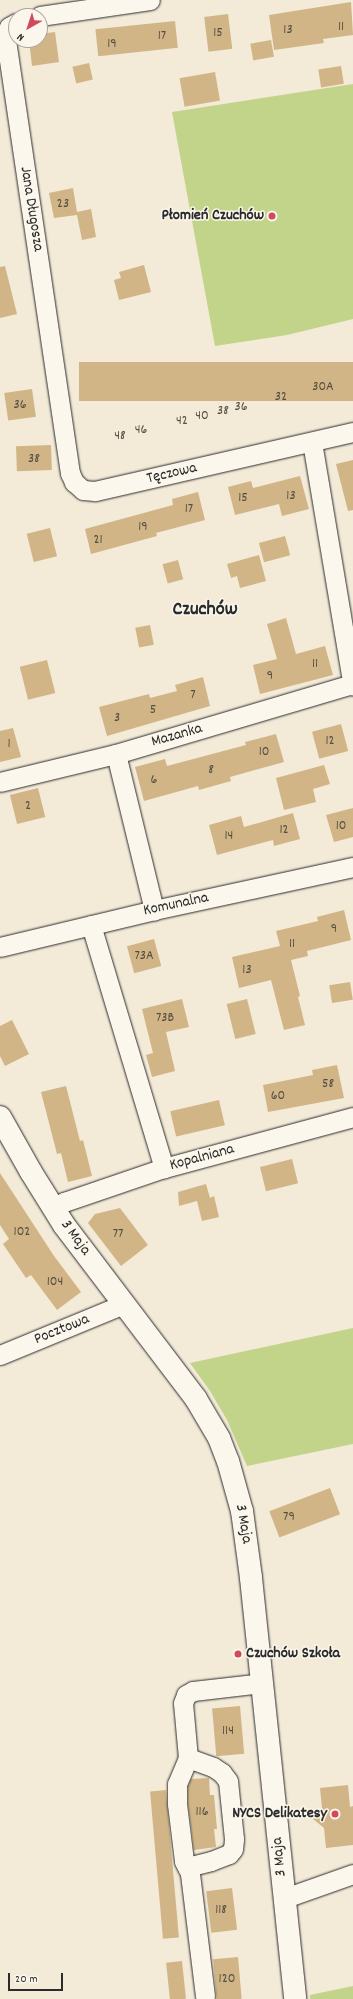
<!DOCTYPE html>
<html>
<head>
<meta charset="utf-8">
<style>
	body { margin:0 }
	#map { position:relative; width:353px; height:1999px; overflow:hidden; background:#f3ead8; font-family:Dekko,sans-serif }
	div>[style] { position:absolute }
	.green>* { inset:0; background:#c2d489 }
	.building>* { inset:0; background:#d1b586; transform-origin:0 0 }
	.roads { filter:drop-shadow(0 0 1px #2b2b2b) drop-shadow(0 0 1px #2b2b2b) }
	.minor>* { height:19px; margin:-9.5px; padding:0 9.5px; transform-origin:9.5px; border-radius:9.5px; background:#fbf7ec }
	.major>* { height:22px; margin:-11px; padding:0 11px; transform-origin:11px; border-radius:11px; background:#fbf7ec }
	.dots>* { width:11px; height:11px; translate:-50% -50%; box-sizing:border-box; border:2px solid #fbf7ec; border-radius:50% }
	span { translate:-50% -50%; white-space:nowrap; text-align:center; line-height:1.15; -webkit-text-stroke:3px #fbf7ec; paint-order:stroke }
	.number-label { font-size:14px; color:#544e42 }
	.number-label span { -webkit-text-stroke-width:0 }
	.street-label { font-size:16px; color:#2b2b2b }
	.poi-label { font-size:16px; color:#2b2b2b; font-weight:700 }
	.right { translate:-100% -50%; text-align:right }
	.left { translate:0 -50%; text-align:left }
	.district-label { font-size:20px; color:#2b2b2b; font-weight:700 }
	.north { position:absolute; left:8px; top:8px; width:40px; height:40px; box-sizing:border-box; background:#fbf7ec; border:1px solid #a8a59f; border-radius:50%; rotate:219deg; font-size:11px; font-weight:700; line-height:16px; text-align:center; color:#2b2b2b }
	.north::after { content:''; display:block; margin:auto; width:14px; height:18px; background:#d1495b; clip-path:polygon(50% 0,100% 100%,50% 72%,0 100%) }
	.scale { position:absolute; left:8px; top:1973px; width:55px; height:18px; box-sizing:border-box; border:2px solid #2b2b2b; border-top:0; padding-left:5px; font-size:12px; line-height:14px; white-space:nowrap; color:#2b2b2b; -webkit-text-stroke:3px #fbf7ec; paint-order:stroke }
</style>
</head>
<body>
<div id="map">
	<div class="green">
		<div style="clip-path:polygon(353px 84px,353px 319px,287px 335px,215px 346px,172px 112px)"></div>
		<div style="clip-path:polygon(353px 1328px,353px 1444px,247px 1466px,227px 1420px,210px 1391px,190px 1363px)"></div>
		<div style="clip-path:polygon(353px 1986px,353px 1999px,310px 1999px,310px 1995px)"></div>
	</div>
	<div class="building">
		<div style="clip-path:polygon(351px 2px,353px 35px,323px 39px,324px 43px,274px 50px,269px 15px)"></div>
		<div style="left:228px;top:14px;width:35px;height:24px;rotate:83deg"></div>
		<div style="left:175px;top:21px;width:27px;height:80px;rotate:84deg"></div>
		<div style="clip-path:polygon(55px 32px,59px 62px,32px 66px,29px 40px,40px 40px,40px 34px)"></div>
		<div style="left:271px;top:40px;width:17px;height:21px;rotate:80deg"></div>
		<div style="left:89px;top:63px;width:17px;height:17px;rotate:77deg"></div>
		<div style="left:341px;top:66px;width:18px;height:23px;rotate:81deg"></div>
		<div style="left:215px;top:72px;width:29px;height:36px;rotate:80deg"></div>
		<div style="clip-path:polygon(73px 188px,77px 212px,91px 209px,96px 237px,82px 240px,77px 215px,54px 218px,49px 193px)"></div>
		<div style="clip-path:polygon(144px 265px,151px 292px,119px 300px,114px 280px,121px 278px,119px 272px)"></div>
		<div style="clip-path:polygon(5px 266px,17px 314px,0 318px,0 267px)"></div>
		<div style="left:353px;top:362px;width:39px;height:274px;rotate:90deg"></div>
		<div style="left:32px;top:389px;width:28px;height:28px;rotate:82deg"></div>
		<div style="left:51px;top:445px;width:25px;height:35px;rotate:88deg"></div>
		<div style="clip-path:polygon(353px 460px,353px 510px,348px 511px,336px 464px)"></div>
		<div style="clip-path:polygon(300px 476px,309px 509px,282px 516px,279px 504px,235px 515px,228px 487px,251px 481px,253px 488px)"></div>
		<div style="clip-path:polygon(198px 492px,205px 520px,156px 533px,157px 536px,91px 554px,85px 529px,173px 505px,172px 499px)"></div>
		<div style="left:50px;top:528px;width:29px;height:24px;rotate:76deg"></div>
		<div style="left:285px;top:536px;width:20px;height:27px;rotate:75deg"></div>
		<div style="clip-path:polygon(259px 555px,266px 581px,240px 588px,237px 576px,231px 578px,227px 564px)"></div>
		<div style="left:178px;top:560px;width:20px;height:16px;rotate:75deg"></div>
		<div style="clip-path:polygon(286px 618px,296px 654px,325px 646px,333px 675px,260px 694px,253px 665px,277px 659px,267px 624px)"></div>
		<div style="left:150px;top:625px;width:20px;height:15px;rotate:79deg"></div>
		<div style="left:47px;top:660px;width:34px;height:28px;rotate:76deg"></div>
		<div style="clip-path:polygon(203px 677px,210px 706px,107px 736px,99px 707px,149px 694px,150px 698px,177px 691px,175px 685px)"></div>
		<div style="left:341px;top:724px;width:28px;height:30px;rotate:75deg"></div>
		<div style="clip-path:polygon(13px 728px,21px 757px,0 762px,0 731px)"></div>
		<div style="clip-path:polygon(276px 734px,284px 762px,230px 777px,231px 781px,199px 790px,198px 786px,144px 801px,135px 767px,165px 759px,167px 766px,246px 745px,245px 742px)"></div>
		<div style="clip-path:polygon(324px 765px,330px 784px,313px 789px,316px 802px,284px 810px,276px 778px)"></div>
		<div style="left:38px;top:788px;width:30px;height:29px;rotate:76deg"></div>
		<div style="clip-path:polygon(353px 808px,353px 837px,334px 842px,326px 815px)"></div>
		<div style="clip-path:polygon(293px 813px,300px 839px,274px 846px,273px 840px,217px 855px,209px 825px,241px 816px,244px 827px)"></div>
		<div style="clip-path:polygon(344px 910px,351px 940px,307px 951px,308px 956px,291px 960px,300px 996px,298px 997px,305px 1025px,284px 1030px,271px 980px,239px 988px,232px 957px,280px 946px,276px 931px,318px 921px,317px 917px)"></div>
		<div style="left:154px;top:939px;width:28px;height:28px;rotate:75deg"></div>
		<div style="left:350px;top:982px;width:18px;height:21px;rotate:81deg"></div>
		<div style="clip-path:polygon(182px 999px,189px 1027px,166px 1032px,175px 1071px,152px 1077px,146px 1055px,153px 1053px,142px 1009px)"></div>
		<div style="left:247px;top:999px;width:36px;height:21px;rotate:76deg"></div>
		<div style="clip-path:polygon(12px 1020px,29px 1054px,5px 1066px,0 1056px,0 1026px)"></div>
		<div style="clip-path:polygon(337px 1065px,344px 1098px,268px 1112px,263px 1085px,313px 1075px,312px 1070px)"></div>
		<div style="clip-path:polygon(66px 1086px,80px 1141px,83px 1140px,92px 1176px,68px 1182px,61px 1153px,57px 1154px,41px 1092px)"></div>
		<div style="left:219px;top:1100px;width:26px;height:50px;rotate:77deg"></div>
		<div style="left:292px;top:1159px;width:25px;height:33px;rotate:76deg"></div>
		<div style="clip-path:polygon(0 1173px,54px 1256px,81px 1292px,57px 1310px,31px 1275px,26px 1278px,3px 1244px,9px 1239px,0 1225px)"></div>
		<div style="clip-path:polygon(206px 1184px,210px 1198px,214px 1196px,219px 1217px,202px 1221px,197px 1201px,179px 1206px,178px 1192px)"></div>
		<div style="clip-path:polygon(120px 1208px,148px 1245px,121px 1266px,88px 1223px,95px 1214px)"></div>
		<div style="left:330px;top:1488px;width:28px;height:65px;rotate:69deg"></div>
		<div style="left:240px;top:1706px;width:48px;height:28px;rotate:85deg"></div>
		<div style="clip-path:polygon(209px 1778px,210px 1795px,214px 1795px,217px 1829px,214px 1829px,216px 1847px,194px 1850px,188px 1803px,188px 1786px,191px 1779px)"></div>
		<div style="clip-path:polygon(348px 1785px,350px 1807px,353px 1806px,353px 1845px,326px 1848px,324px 1828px,313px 1819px,322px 1808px,320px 1788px)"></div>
		<div style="left:166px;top:1790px;width:148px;height:16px;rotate:85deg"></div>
		<div style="left:232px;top:1888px;width:42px;height:26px;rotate:83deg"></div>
		<div style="left:238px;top:1957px;width:42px;height:25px;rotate:85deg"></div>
		<div style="left:182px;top:1961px;width:38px;height:16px;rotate:84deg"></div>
	</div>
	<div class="roads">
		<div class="minor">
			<div style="left:40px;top:16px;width:111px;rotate:-8.3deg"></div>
			<div style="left:16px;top:23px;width:8px;rotate:150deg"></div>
			<div style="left:9px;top:27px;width:13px;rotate:103deg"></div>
			<div style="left:6px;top:40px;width:438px;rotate:81.6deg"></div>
			<div style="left:70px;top:473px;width:10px;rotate:66deg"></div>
			<div style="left:74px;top:482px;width:12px;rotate:42deg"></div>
			<div style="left:83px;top:490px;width:12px;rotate:5deg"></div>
			<div style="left:95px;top:491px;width:265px;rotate:-12.9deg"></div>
			<div style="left:312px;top:442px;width:247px;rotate:80.5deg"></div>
			<div style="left:116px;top:754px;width:161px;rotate:76.3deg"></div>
			<div style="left:0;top:782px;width:119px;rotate:-13.6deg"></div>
			<div style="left:116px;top:754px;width:247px;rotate:-16.5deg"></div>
			<div style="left:91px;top:925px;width:254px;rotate:73.3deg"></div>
			<div style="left:0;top:947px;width:158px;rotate:-13.5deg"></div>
			<div style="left:154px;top:910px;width:204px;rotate:-12.2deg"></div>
			<div style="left:53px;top:1208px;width:13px;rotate:-29deg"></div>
			<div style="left:64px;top:1202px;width:106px;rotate:-18.8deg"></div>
			<div style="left:164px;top:1168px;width:196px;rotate:-15.1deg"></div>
			<div style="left:0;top:1355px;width:134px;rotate:-22.4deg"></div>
			<div style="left:187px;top:1867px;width:25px;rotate:-14deg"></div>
			<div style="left:211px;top:1861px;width:19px;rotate:-21deg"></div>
			<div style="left:229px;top:1854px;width:6px;rotate:-51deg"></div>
			<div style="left:233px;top:1849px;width:10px;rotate:-84deg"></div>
			<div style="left:234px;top:1839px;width:58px;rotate:-95.9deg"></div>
			<div style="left:228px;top:1781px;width:10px;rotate:-127deg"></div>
			<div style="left:222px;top:1773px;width:11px;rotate:-146deg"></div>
			<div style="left:213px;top:1767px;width:27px;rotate:-160deg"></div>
			<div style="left:285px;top:1898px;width:72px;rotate:-19.4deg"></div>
			<div style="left:205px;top:1996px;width:124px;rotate:-97deg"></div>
			<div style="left:190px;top:1873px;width:13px;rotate:-117deg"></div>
			<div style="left:184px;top:1861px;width:57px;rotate:-97deg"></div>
			<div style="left:177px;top:1804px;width:20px;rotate:-90deg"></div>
			<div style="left:177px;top:1784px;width:28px;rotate:-67deg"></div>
			<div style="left:188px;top:1758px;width:55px;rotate:-95.2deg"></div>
			<div style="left:183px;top:1703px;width:9px;rotate:-69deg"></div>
			<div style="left:186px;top:1695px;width:8px;rotate:-30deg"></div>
			<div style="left:193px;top:1691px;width:69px;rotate:-6.6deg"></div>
		</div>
		<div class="major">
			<div style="left:0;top:1117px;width:63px;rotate:60.6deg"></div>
			<div style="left:31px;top:1172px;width:62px;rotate:58.1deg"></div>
			<div style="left:64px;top:1225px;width:218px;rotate:52.8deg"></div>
			<div style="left:196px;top:1399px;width:45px;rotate:59.5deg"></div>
			<div style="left:219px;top:1438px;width:25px;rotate:69deg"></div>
			<div style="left:228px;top:1461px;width:52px;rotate:74.4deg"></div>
			<div style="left:242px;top:1511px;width:68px;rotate:82.3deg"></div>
			<div style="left:251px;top:1578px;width:423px;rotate:84deg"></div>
		</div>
	</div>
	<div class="dots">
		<div style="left:272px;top:216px;background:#d1495b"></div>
		<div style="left:238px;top:1654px;background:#d1495b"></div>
		<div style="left:335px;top:1814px;background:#d1495b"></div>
	</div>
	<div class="number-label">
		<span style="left:341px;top:27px">11</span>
		<span style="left:288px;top:30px">13</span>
		<span style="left:218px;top:33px">15</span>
		<span style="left:162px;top:36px">17</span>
		<span style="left:112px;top:44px">19</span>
		<span style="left:63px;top:204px">23</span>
		<span style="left:323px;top:387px">30A</span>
		<span style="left:281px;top:397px">32</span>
		<span style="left:20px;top:405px">36</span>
		<span style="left:241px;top:407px">36</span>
		<span style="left:223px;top:411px">38</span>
		<span style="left:202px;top:416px">40</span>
		<span style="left:182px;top:421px">42</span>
		<span style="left:141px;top:430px">46</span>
		<span style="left:120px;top:436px">48</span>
		<span style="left:34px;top:459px">38</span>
		<span style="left:291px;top:496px">13</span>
		<span style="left:243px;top:498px">15</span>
		<span style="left:189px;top:509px">17</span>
		<span style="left:143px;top:527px">19</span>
		<span style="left:98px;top:540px">21</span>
		<span style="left:315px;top:664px">11</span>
		<span style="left:270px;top:676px">9</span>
		<span style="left:193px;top:695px">7</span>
		<span style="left:153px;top:710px">5</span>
		<span style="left:117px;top:718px">3</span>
		<span style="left:330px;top:741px">12</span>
		<span style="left:9px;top:744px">1</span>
		<span style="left:264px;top:752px">10</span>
		<span style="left:211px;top:770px">8</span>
		<span style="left:154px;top:780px">6</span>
		<span style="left:28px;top:806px">2</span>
		<span style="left:341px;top:826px">10</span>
		<span style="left:284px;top:830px">12</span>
		<span style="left:229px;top:836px">14</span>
		<span style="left:334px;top:929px">9</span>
		<span style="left:292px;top:944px">11</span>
		<span style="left:144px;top:956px">73A</span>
		<span style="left:247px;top:970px">13</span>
		<span style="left:165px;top:1018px">73B</span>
		<span style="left:328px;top:1084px">58</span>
		<span style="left:278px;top:1096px">60</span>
		<span style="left:22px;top:1232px">102</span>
		<span style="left:118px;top:1234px">77</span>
		<span style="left:55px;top:1282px">104</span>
		<span style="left:289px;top:1517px">79</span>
		<span style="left:228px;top:1731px">114</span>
		<span style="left:202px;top:1812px">116</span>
		<span style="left:221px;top:1910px">118</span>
		<span style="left:227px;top:1979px">120</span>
	</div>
	<div class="street-label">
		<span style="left:31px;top:209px;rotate:81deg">Jana Długosza</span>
		<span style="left:172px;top:474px;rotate:-13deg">Tęczowa</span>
		<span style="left:177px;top:736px;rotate:-16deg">Mazanka</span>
		<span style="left:176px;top:905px;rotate:-12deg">Komunalna</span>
		<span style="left:202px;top:1158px;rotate:-15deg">Kopalniana</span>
		<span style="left:75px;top:1238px;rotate:54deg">3 Maja</span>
		<span style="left:62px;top:1330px;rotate:-22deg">Pocztowa</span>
		<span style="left:243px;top:1524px;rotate:80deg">3 Maja</span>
		<span style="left:280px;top:1857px;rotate:-96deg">3 Maja</span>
	</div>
	<div class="poi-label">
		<span class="right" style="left:264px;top:216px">Płomień Czuchów</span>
		<span class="left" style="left:246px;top:1654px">Czuchów Szkoła</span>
		<span class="right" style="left:327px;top:1814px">NYCS Delikatesy</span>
	</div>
	<div class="district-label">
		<span style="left:205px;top:610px">Czuchów</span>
	</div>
	<div class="north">N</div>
	<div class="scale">20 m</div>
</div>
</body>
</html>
